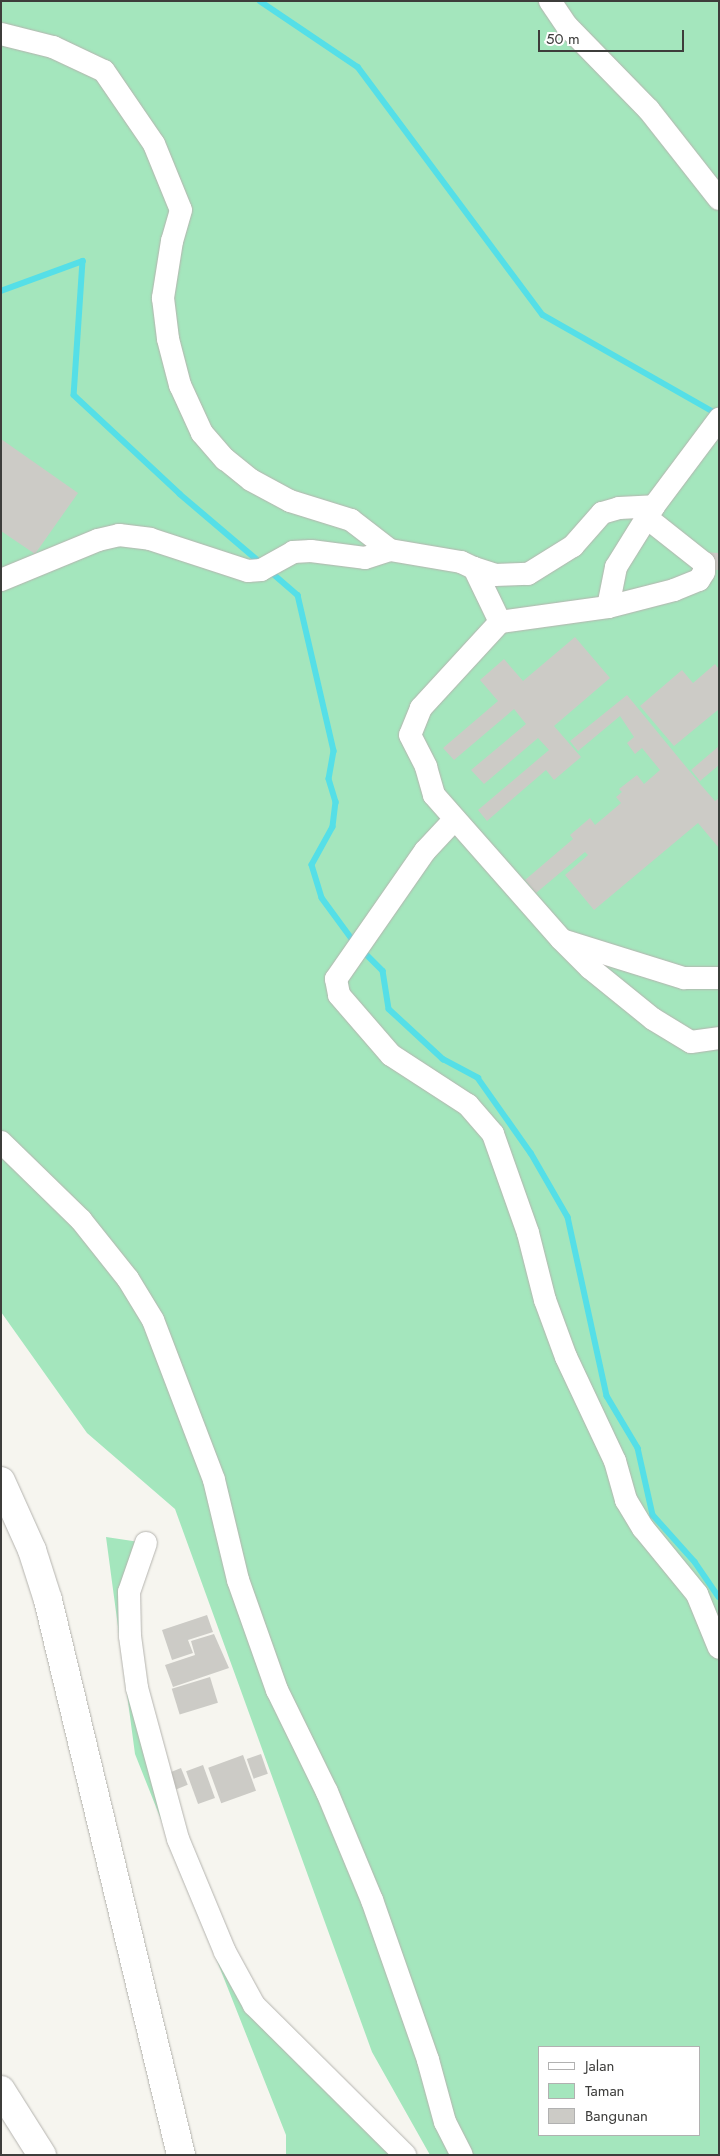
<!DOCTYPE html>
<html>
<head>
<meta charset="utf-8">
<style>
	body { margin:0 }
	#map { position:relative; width:720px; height:2156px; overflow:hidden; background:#f6f5ef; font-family:Jost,sans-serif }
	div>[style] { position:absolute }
	.green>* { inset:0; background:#a4e6bd }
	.stream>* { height:5.5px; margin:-2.75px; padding:0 2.75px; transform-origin:2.75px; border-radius:2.75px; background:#55dfe7 }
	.building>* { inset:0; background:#cccbc6; transform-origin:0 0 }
	.roads { filter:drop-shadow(0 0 1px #b5b4af) drop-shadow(0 0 1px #b5b4af) }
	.minor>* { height:22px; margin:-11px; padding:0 11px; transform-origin:11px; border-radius:11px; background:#fff }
	.highway>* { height:28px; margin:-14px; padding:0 14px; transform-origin:14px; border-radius:14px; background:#fff }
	span { translate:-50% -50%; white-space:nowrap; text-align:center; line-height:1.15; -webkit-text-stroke:4.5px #fff; paint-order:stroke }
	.frame { position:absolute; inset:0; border:2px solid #3d3d3b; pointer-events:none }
	.legend { position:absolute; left:538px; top:2046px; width:162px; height:90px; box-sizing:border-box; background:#fff; border:1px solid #b1b1b1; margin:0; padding:6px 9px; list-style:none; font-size:15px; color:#3d3d3b }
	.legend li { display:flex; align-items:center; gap:10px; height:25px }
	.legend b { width:25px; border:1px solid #b1b1b1 }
	.scale { position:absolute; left:538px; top:30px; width:146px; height:22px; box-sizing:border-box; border:2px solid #3d3d3b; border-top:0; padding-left:6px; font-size:15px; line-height:18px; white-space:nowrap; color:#3d3d3b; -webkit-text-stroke:4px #fff; paint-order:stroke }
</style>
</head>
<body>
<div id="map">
	<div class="green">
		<div style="clip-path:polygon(evenodd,1px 1px,719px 1px,719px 2155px,430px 2155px,372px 2052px,175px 1509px,87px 1433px,1px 1312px,1px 1px,539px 2047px,699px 2047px,699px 2135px,539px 2135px,539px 2047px)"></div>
		<div style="clip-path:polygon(106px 1537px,146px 1543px,134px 1571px,148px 1734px,254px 2005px,405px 2155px,286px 2155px,286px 2135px,135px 1754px)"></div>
	</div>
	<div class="stream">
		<div style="left:260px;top:1px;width:118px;rotate:34deg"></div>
		<div style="left:358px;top:67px;width:309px;rotate:53.3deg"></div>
		<div style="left:543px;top:315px;width:200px;rotate:29.6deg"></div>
		<div style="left:1px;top:291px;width:87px;rotate:-20.1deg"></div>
		<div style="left:83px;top:261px;width:134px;rotate:93.8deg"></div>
		<div style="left:74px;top:395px;width:145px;rotate:43deg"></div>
		<div style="left:180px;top:494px;width:106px;rotate:40.4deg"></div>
		<div style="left:270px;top:571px;width:37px;rotate:41deg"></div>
		<div style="left:298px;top:595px;width:160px;rotate:77deg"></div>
		<div style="left:334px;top:751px;width:28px;rotate:100deg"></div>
		<div style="left:329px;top:779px;width:24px;rotate:73deg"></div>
		<div style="left:336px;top:802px;width:25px;rotate:97deg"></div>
		<div style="left:333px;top:827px;width:43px;rotate:118.9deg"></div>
		<div style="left:312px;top:865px;width:34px;rotate:73deg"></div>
		<div style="left:322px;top:898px;width:56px;rotate:53.7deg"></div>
		<div style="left:361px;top:949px;width:31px;rotate:45deg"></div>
		<div style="left:383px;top:971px;width:38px;rotate:81deg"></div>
		<div style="left:389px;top:1009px;width:74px;rotate:42.8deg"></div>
		<div style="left:443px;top:1059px;width:40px;rotate:28deg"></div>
		<div style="left:478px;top:1078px;width:92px;rotate:54.8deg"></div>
		<div style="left:531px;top:1153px;width:74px;rotate:60deg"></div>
		<div style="left:568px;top:1217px;width:183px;rotate:77.7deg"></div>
		<div style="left:607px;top:1396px;width:61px;rotate:59.2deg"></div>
		<div style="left:638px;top:1448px;width:69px;rotate:77.4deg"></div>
		<div style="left:653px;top:1515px;width:63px;rotate:48.2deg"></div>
		<div style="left:695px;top:1562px;width:42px;rotate:55.6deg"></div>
	</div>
	<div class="building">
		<div style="clip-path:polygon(1px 439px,78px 493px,35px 554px,1px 531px)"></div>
		<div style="left:701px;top:552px;width:18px;height:17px;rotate:3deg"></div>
		<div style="clip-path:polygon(575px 637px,610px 678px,554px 726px,581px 757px,554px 780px,546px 770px,487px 821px,478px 810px,549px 750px,538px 738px,484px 784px,471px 770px,526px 724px,514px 709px,454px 760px,443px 748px,498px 701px,480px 680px,504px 659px,523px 681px)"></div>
		<div style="clip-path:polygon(715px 664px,719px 669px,719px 709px,674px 746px,640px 706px,682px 670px,693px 683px)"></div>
		<div style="clip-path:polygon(627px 695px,701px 785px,715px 801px,719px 798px,719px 848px,698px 823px,594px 910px,565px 875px,588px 855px,585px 852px,536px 893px,525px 880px,573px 839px,570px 835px,590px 818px,595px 825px,621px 803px,616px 797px,622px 792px,619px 789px,637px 775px,644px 784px,660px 770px,642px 748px,635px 754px,627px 743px,634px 737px,620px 716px,578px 751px,570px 741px)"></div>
		<div style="clip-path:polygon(719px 746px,719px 765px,700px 781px,691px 770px)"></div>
		<div style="clip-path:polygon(207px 1615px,213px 1632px,188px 1640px,193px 1653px,172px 1660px,162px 1630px)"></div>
		<div style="clip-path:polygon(214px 1634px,229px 1668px,173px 1687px,165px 1665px,195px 1655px,191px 1641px)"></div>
		<div style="left:210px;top:1677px;width:27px;height:40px;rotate:73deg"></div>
		<div style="left:261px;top:1754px;width:21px;height:15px;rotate:71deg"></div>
		<div style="left:243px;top:1755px;width:38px;height:37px;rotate:70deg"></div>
		<div style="left:203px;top:1765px;width:35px;height:18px;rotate:70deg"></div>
		<div style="left:181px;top:1768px;width:18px;height:14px;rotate:68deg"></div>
	</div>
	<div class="roads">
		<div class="minor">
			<div style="left:550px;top:1px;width:30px;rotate:56deg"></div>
			<div style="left:567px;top:26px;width:117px;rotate:45.7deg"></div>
			<div style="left:649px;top:110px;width:113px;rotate:51.8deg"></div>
			<div style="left:1px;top:34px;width:54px;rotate:14deg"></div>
			<div style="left:53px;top:47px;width:56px;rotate:25.2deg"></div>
			<div style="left:104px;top:71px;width:88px;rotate:55.6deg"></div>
			<div style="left:154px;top:144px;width:71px;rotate:67.8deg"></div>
			<div style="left:181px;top:210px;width:32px;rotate:106deg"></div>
			<div style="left:172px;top:241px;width:58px;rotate:99deg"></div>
			<div style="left:163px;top:298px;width:41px;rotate:83deg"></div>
			<div style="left:168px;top:339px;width:48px;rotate:75.4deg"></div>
			<div style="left:180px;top:385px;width:53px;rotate:65.4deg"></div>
			<div style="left:202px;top:433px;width:35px;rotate:49deg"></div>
			<div style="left:225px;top:459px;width:33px;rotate:39deg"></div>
			<div style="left:251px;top:480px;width:44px;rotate:28.3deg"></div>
			<div style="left:290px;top:501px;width:64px;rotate:17.3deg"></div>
			<div style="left:351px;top:520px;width:49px;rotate:37.6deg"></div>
			<div style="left:390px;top:550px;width:72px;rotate:9.6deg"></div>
			<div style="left:461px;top:562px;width:14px;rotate:25deg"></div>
			<div style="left:474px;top:568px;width:60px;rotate:64.3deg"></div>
			<div style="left:500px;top:622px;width:109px;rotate:-7.9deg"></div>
			<div style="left:608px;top:607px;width:41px;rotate:-78.7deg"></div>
			<div style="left:616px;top:567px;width:72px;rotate:-58.1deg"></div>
			<div style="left:654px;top:506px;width:109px;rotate:-53.2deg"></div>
			<div style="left:474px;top:568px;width:22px;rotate:18deg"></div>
			<div style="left:495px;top:575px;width:33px;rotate:-2deg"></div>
			<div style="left:528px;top:574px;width:53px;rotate:-31.9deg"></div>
			<div style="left:573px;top:546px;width:44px;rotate:-48.7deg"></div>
			<div style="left:602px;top:513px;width:18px;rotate:-16deg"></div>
			<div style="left:619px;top:508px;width:35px;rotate:-3deg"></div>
			<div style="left:1px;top:580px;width:105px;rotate:-22.4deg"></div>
			<div style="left:98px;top:540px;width:22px;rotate:-13deg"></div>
			<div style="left:119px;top:535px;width:31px;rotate:7deg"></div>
			<div style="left:150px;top:539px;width:103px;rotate:18.1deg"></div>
			<div style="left:248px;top:571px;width:13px;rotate:-4deg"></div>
			<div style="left:261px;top:570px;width:37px;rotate:-29deg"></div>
			<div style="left:293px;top:552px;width:18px;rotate:-3deg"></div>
			<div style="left:311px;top:551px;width:54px;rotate:7.4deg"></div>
			<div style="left:365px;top:558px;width:26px;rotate:-18deg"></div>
			<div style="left:608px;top:607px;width:68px;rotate:-14.4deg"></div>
			<div style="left:674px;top:590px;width:27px;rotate:-22deg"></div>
			<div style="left:699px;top:580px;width:9px;rotate:-58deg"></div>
			<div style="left:704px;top:572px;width:9px;rotate:-90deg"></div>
			<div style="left:704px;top:563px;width:74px;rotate:-141.6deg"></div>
			<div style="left:500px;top:622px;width:117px;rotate:132.6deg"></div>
			<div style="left:421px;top:708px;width:29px;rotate:112deg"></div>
			<div style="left:410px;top:735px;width:36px;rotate:63deg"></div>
			<div style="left:426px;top:767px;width:29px;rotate:74deg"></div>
			<div style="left:434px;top:795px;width:192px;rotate:48.6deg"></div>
			<div style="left:561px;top:939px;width:41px;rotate:45deg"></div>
			<div style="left:590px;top:968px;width:81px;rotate:39deg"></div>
			<div style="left:653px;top:1019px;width:44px;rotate:31.2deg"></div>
			<div style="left:691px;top:1042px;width:28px;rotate:-8deg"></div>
			<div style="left:454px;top:820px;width:42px;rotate:133.1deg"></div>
			<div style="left:425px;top:851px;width:156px;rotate:124.8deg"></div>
			<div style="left:336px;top:979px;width:16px;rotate:79deg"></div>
			<div style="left:339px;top:995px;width:79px;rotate:49.1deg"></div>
			<div style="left:391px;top:1055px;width:92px;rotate:33deg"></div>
			<div style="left:468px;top:1105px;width:38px;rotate:49deg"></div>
			<div style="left:493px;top:1134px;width:105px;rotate:70.5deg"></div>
			<div style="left:528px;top:1233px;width:69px;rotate:75.8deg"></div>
			<div style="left:545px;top:1300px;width:61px;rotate:69.8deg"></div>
			<div style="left:566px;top:1357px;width:115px;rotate:64.8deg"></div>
			<div style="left:615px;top:1461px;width:41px;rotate:74.2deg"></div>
			<div style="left:626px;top:1500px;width:33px;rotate:59deg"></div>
			<div style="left:643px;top:1528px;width:85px;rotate:50.7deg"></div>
			<div style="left:697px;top:1594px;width:58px;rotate:67.8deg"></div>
			<div style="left:565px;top:941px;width:125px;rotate:17.3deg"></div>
			<div style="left:684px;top:978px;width:35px"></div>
			<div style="left:1px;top:1142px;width:112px;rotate:44.3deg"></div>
			<div style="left:81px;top:1220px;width:75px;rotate:51.5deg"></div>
			<div style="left:128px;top:1279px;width:48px;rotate:58.6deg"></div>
			<div style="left:153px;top:1320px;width:171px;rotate:69.1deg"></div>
			<div style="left:214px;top:1480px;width:103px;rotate:76.5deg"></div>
			<div style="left:238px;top:1580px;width:117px;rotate:70.5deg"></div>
			<div style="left:277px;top:1690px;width:114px;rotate:63.9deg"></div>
			<div style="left:327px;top:1792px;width:117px;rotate:67.4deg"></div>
			<div style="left:372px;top:1900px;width:170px;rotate:70.7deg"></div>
			<div style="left:428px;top:2060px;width:64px;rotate:74.7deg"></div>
			<div style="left:445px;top:2122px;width:37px;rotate:63deg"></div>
			<div style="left:146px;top:1543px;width:52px;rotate:109.1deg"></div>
			<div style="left:129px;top:1592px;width:44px;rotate:88.7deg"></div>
			<div style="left:130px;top:1636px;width:52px;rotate:82.3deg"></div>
			<div style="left:137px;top:1688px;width:156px;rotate:74.8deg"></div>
			<div style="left:178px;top:1839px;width:122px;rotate:67.4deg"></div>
			<div style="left:225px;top:1952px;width:60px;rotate:61.3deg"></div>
			<div style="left:254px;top:2005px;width:213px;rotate:44.8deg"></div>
		</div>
		<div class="highway">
			<div style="left:1px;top:1481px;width:76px;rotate:65.8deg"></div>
			<div style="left:32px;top:1550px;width:52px;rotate:72.3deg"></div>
			<div style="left:48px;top:1600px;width:571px;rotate:76.52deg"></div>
			<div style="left:1px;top:2090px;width:77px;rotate:57.8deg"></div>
		</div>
	</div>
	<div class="frame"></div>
	<ul class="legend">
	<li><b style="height:6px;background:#fff"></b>Jalan</li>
	<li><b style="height:14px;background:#a4e6bd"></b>Taman</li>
	<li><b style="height:14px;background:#cccbc6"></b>Bangunan</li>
	</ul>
	<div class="scale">50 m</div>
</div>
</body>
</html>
